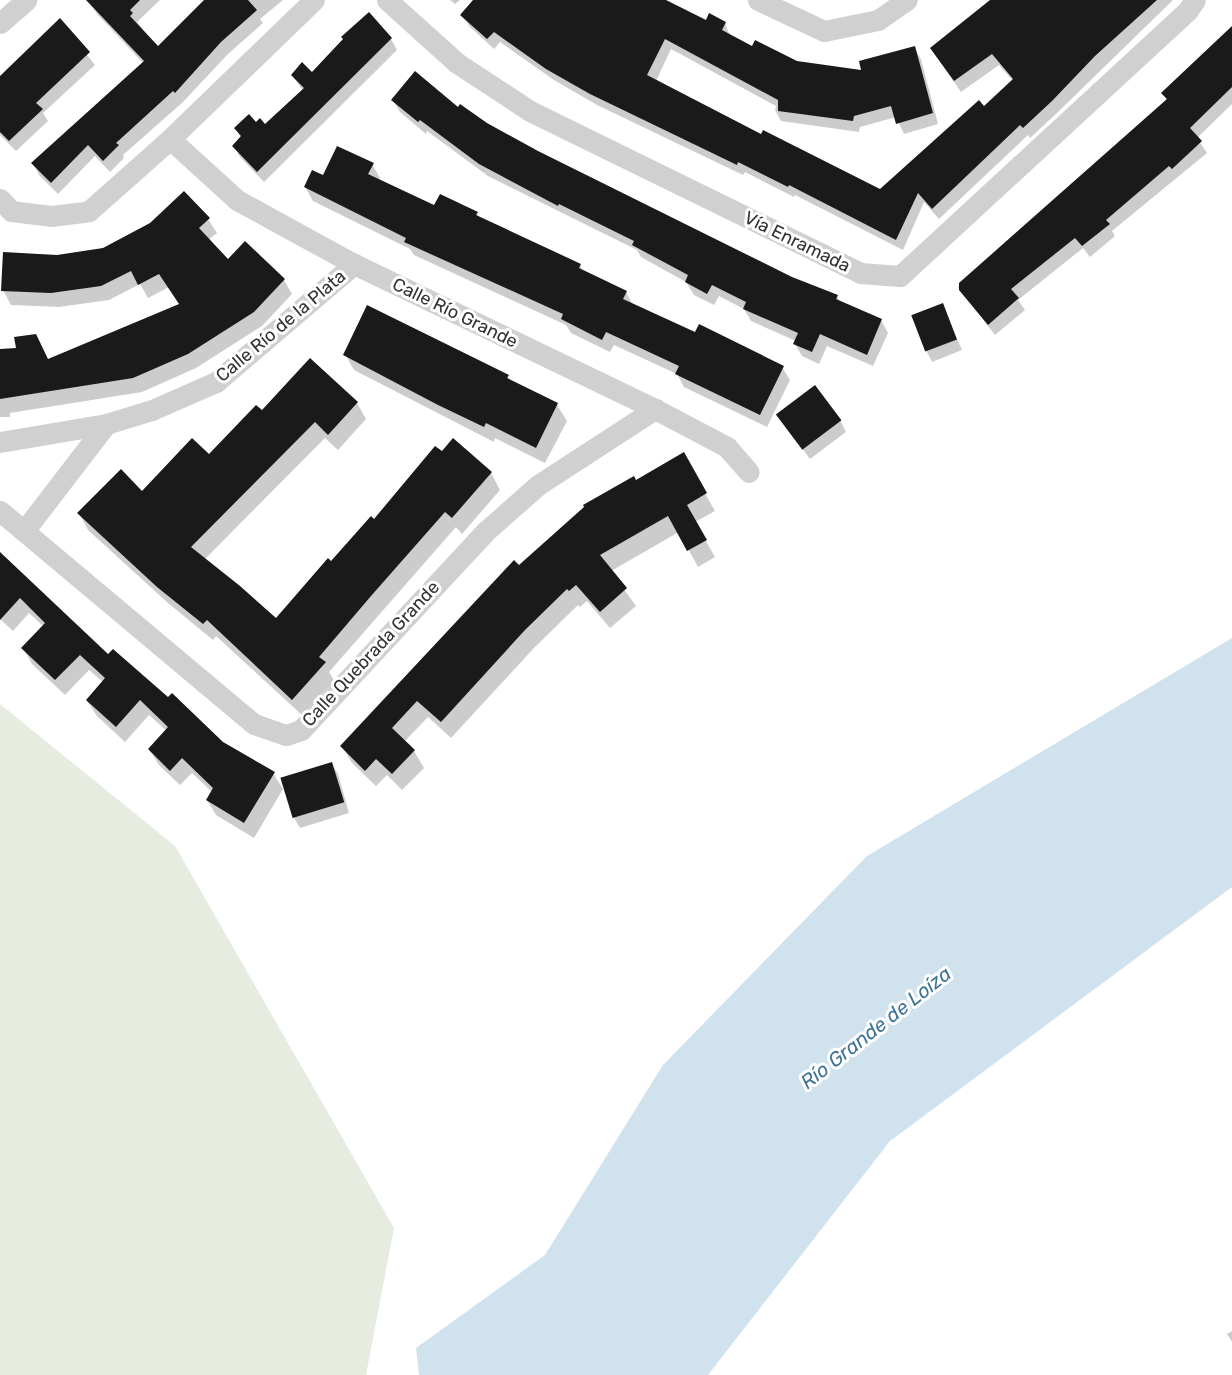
<!DOCTYPE html>
<html>
<head>
<meta charset="utf-8">
<style>
	body { margin:0 }
	#map { position:relative; width:1232px; height:1375px; overflow:hidden; background:#fff; font-family:Rubik,sans-serif }
	div>[style] { position:absolute }
	.green>* { inset:0; background:#e6ecdf }
	.water>* { inset:0; background:#cfe2ee }
	.shadow>* { inset:0; background:#0003 }
	.building>* { inset:0; background:#1a1a1a; transform-origin:0 0 }
	.minor>* { height:21px; margin:-10.5px; padding:0 10.5px; transform-origin:10.5px; border-radius:10.5px; background:#d0d0d0 }
	span { translate:-50% -50%; white-space:nowrap; text-align:center; line-height:1.15; -webkit-text-stroke:6px #fff; paint-order:stroke }
	.street-label { font-size:18px; color:#333 }
	.water-label { font-size:20px; color:#3f7597; font-style:italic }
</style>
</head>
<body>
<div id="map">
	<div class="green">
		<div style="clip-path:polygon(0 704px,175px 846px,394px 1228px,366px 1375px,0 1375px)"></div>
	</div>
	<div class="water">
		<div style="clip-path:polygon(1232px 638px,1232px 887px,890px 1141px,708px 1375px,419px 1375px,416px 1348px,545px 1255px,663px 1065px,867px 856px)"></div>
	</div>
	<div class="shadow">
		<div style="clip-path:polygon(92px 0,160px 0,137px 22px,158px 48px,209px 0,283px 0,260px 19px,263px 23px,228px 54px,182px 103px,123px 155px,124px 158px,110px 172px,95px 156px,58px 194px,39px 175px,33px 163px,144px 64px,97px 14px,90px 3px)"></div>
		<div style="clip-path:polygon(450px 0,460px 0,455px 4px)"></div>
		<div style="clip-path:polygon(475px 0,661px 0,707px 22px,725px 23px,730px 36px,753px 48px,797px 62px,863px 72px,914px 48px,921px 59px,938px 124px,904px 134px,896px 117px,860px 127px,859px 132px,781px 121px,775px 110px,776px 106px,671px 49px,656px 81px,761px 136px,881px 191px,984px 108px,1013px 81px,999px 65px,961px 92px,939px 60px,992px 0,1173px 0,1058px 112px,1030px 138px,1028px 135px,939px 219px,924px 202px,903px 250px,795px 195px,794px 197px,745px 172px,743px 175px,597px 105px,554px 80px,500px 42px,494px 49px,469px 26px,462px 15px)"></div>
		<div style="clip-path:polygon(60px 20px,95px 65px,43px 113px,48px 121px,16px 151px,0 135px,0 79px)"></div>
		<div style="clip-path:polygon(1232px 27px,1232px 104px,1197px 138px,1207px 153px,1112px 231px,1115px 236px,1090px 257px,1083px 248px,1018px 300px,1025px 310px,995px 335px,958px 287px,1167px 101px,1163px 93px)"></div>
		<div style="clip-path:polygon(391px 39px,397px 50px,264px 182px,240px 157px,234px 146px,241px 138px,236px 128px,256px 124px,265px 126px,303px 91px,292px 75px,312px 74px)"></div>
		<div style="clip-path:polygon(393px 100px,458px 109px,537px 153px,791px 278px,837px 296px,840px 302px,881px 320px,888px 333px,873px 366px,827px 346px,819px 364px,802px 356px,795px 344px,796px 341px,751px 321px,744px 309px,719px 296px,714px 305px,694px 295px,686px 282px,641px 257px,637px 250px,488px 176px,427px 131px,426px 134px,400px 112px)"></div>
		<div style="clip-path:polygon(372px 164px,380px 178px,379px 181px,435px 207px,477px 213px,479px 218px,580px 265px,583px 272px,626px 292px,633px 305px,696px 334px,782px 367px,790px 380px,767px 427px,684px 387px,677px 374px,614px 345px,610px 352px,571px 333px,566px 325px,414px 255px,410px 249px,313px 201px,305px 187px,324px 177px)"></div>
		<div style="clip-path:polygon(208px 219px,217px 233px,208px 240px,228px 261px,284px 280px,292px 294px,262px 326px,196px 368px,142px 392px,10px 413px,10px 417px,0 417px,0 350px,49px 361px,180px 305px,169px 287px,148px 298px,140px 284px,109px 300px,59px 307px,11px 305px,3px 290px,57px 256px,103px 250px)"></div>
		<div style="clip-path:polygon(942px 304px,962px 350px,932px 362px,926px 350px)"></div>
		<div style="clip-path:polygon(345px 354px,507px 376px,511px 381px,557px 405px,567px 421px,545px 463px,495px 438px,494px 442px,354px 370px)"></div>
		<div style="clip-path:polygon(357px 403px,366px 419px,338px 450px,325px 438px,204px 560px,276px 620px,454px 440px,491px 473px,500px 490px,462px 534px,456px 527px,329px 672px,334px 680px,302px 715px,216px 636px,213px 640px,168px 603px,88px 530px,79px 513px,142px 493px,209px 456px,262px 413px)"></div>
		<div style="clip-path:polygon(778px 415px,840px 420px,846px 432px,810px 459px)"></div>
		<div style="clip-path:polygon(683px 455px,715px 511px,695px 522px,715px 557px,698px 567px,679px 532px,611px 571px,636px 606px,610px 628px,587px 601px,580px 607px,578px 605px,534px 648px,451px 738px,428px 717px,404px 742px,414px 751px,424px 768px,402px 790px,387px 775px,376px 786px,352px 763px,342px 746px,519px 568px,635px 482px)"></div>
		<div style="clip-path:polygon(0 554px,109px 656px,222px 743px,273px 773px,283px 789px,254px 838px,216px 815px,207px 800px,212px 792px,192px 773px,180px 785px,159px 765px,149px 749px,167px 731px,149px 715px,125px 742px,97px 716px,87px 701px,103px 682px,89px 670px,65px 695px,32px 664px,23px 648px,43px 626px,29px 613px,13px 631px,0 619px)"></div>
		<div style="clip-path:polygon(331px 763px,338px 774px,349px 813px,300px 828px,293px 816px)"></div>
		<div style="clip-path:polygon(1232px 1331px,1232px 1342px,1227px 1334px)"></div>
	</div>
	<div class="building">
		<div style="clip-path:polygon(86px 0,140px 0,130px 10px,133px 13px,130px 16px,158px 46px,204px 0,248px 0,257px 10px,221px 42px,175px 93px,173px 91px,116px 143px,119px 145px,103px 161px,88px 145px,51px 183px,31px 163px,144px 61px)"></div>
		<div style="clip-path:polygon(473px 0,666px 0,706px 20px,709px 13px,726px 22px,722px 30px,752px 46px,755px 40px,797px 61px,861px 70px,859px 61px,915px 46px,933px 113px,896px 124px,891px 106px,854px 116px,853px 121px,778px 111px,778px 100px,665px 39px,647px 75px,761px 134px,763px 130px,880px 189px,979px 100px,984px 106px,1013px 79px,992px 54px,954px 81px,930px 48px,990px 0,1157px 0,1095px 56px,1052px 101px,1023px 128px,1020px 125px,932px 209px,918px 193px,896px 240px,789px 185px,788px 187px,738px 162px,737px 165px,590px 94px,546px 69px,494px 32px,487px 39px,460px 15px)"></div>
		<div style="clip-path:polygon(369px 12px,392px 38px,257px 172px,232px 146px,241px 136px,234px 128px,249px 114px,256px 122px,260px 118px,265px 124px,304px 88px,291px 75px,302px 62px,312px 72px,343px 39px,341px 37px)"></div>
		<div style="clip-path:polygon(60px 18px,90px 52px,36px 103px,43px 109px,9px 141px,0 132px,0 76px)"></div>
		<div style="clip-path:polygon(1232px 26px,1232px 87px,1190px 128px,1202px 141px,1172px 169px,1169px 166px,1106px 220px,1110px 224px,1082px 246px,1075px 238px,1011px 289px,1019px 298px,988px 325px,959px 290px,959px 283px,1167px 99px,1161px 93px)"></div>
		<div style="clip-path:polygon(415px 71px,458px 107px,460px 104px,487px 123px,538px 151px,792px 277px,838px 295px,836px 299px,882px 319px,867px 355px,820px 334px,812px 352px,793px 344px,798px 333px,743px 309px,746px 302px,712px 285px,707px 294px,685px 282px,688px 275px,632px 245px,634px 241px,559px 204px,558px 206px,479px 164px,420px 120px,418px 122px,391px 100px)"></div>
		<div style="clip-path:polygon(337px 146px,374px 163px,368px 174px,434px 205px,440px 194px,478px 212px,476px 215px,581px 264px,579px 268px,627px 291px,623px 299px,695px 332px,699px 324px,784px 366px,760px 415px,675px 374px,679px 366px,606px 332px,602px 340px,561px 319px,563px 314px,404px 242px,406px 238px,304px 187px,312px 170px,323px 175px)"></div>
		<div style="clip-path:polygon(184px 191px,210px 218px,199px 228px,228px 259px,245px 241px,285px 279px,254px 312px,188px 354px,133px 378px,0 399px,0 349px,16px 348px,14px 337px,36px 334px,48px 359px,179px 304px,159px 274px,138px 285px,131px 271px,101px 286px,51px 293px,1px 291px,3px 252px,57px 255px,103px 248px,150px 223px)"></div>
		<div style="left:943px;top:303px;width:39px;height:34px;rotate:69deg"></div>
		<div style="clip-path:polygon(367px 305px,509px 375px,507px 378px,558px 403px,536px 448px,486px 423px,484px 427px,438px 405px,343px 355px)"></div>
		<div style="clip-path:polygon(310px 358px,358px 402px,328px 435px,315px 422px,191px 547px,240px 586px,276px 618px,328px 558px,331px 561px,371px 516px,374px 519px,435px 446px,442px 451px,453px 438px,492px 472px,452px 518px,445px 512px,371px 596px,319px 657px,326px 662px,292px 700px,207px 620px,203px 624px,157px 587px,77px 513px,121px 469px,142px 491px,192px 438px,209px 454px,256px 405px,262px 410px)"></div>
		<div style="left:815px;top:385px;width:44px;height:49px;rotate:53deg"></div>
		<div style="clip-path:polygon(684px 452px,707px 493px,687px 505px,707px 540px,687px 551px,668px 516px,600px 555px,627px 588px,600px 612px,576px 585px,569px 591px,567px 589px,525px 630px,441px 722px,417px 701px,392px 728px,415px 750px,392px 774px,376px 759px,365px 771px,340px 746px,514px 560px,519px 565px,584px 507px,583px 505px,634px 476px,636px 480px)"></div>
		<div style="clip-path:polygon(0 552px,108px 654px,113px 649px,168px 697px,172px 693px,223px 742px,275px 772px,244px 823px,206px 800px,213px 788px,182px 758px,170px 771px,148px 749px,168px 727px,140px 700px,116px 727px,86px 700px,105px 678px,80px 655px,55px 680px,21px 648px,45px 623px,20px 598px,0 620px)"></div>
		<div style="left:332px;top:762px;width:42px;height:54px;rotate:73deg"></div>
	</div>
	<div class="minor">
		<div style="left:387px;top:0;width:94px;rotate:42deg"></div>
		<div style="left:457px;top:63px;width:87px;rotate:33.3deg"></div>
		<div style="left:530px;top:111px;width:368px;rotate:26.1deg"></div>
		<div style="left:860px;top:273px;width:40px;rotate:4.3deg"></div>
		<div style="left:900px;top:276px;width:392px;rotate:-42.7deg"></div>
		<div style="left:1188px;top:10px;width:12px;rotate:-55deg"></div>
		<div style="left:758px;top:0;width:73px;rotate:25.2deg"></div>
		<div style="left:824px;top:31px;width:55px;rotate:-11.5deg"></div>
		<div style="left:878px;top:20px;width:35px;rotate:-35deg"></div>
		<div style="left:0;top:23px;width:35px;rotate:-41deg"></div>
		<div style="left:170px;top:139px;width:91px;rotate:42.3deg"></div>
		<div style="left:237px;top:200px;width:133px;rotate:28.7deg"></div>
		<div style="left:354px;top:264px;width:334px;rotate:25.7deg"></div>
		<div style="left:655px;top:409px;width:81px;rotate:27.8deg"></div>
		<div style="left:727px;top:447px;width:33px;rotate:49deg"></div>
		<div style="left:0;top:199px;width:16px;rotate:47deg"></div>
		<div style="left:11px;top:211px;width:40px;rotate:7.1deg"></div>
		<div style="left:51px;top:216px;width:38px;rotate:-7deg"></div>
		<div style="left:89px;top:211px;width:108px;rotate:-41.6deg"></div>
		<div style="left:170px;top:139px;width:200px;rotate:-44deg"></div>
		<div style="left:0;top:442px;width:108px;rotate:-9.6deg"></div>
		<div style="left:106px;top:424px;width:48px;rotate:-16.9deg"></div>
		<div style="left:152px;top:410px;width:70px;rotate:-23.6deg"></div>
		<div style="left:216px;top:382px;width:182px;rotate:-40.5deg"></div>
		<div style="left:0;top:511px;width:331px;rotate:40deg"></div>
		<div style="left:254px;top:724px;width:34px;rotate:19deg"></div>
		<div style="left:286px;top:735px;width:16px;rotate:-18deg"></div>
		<div style="left:301px;top:730px;width:272px;rotate:-47.1deg"></div>
		<div style="left:486px;top:531px;width:69px;rotate:-41.5deg"></div>
		<div style="left:538px;top:485px;width:140px;rotate:-33deg"></div>
		<div style="left:24px;top:531px;width:135px;rotate:-52.5deg"></div>
	</div>
	<div class="street-label">
		<span style="left:797px;top:242px;rotate:26deg">Vía Enramada</span>
		<span style="left:455px;top:313px;rotate:26deg">Calle Río Grande</span>
		<span style="left:281px;top:326px;rotate:-40deg">Calle Río de la Plata</span>
		<span style="left:371px;top:654px;rotate:-47deg">Calle Quebrada Grande</span>
	</div>
	<div class="water-label">
		<span style="left:876px;top:1028px;rotate:-38deg">Río Grande de Loíza</span>
	</div>
</div>
</body>
</html>
